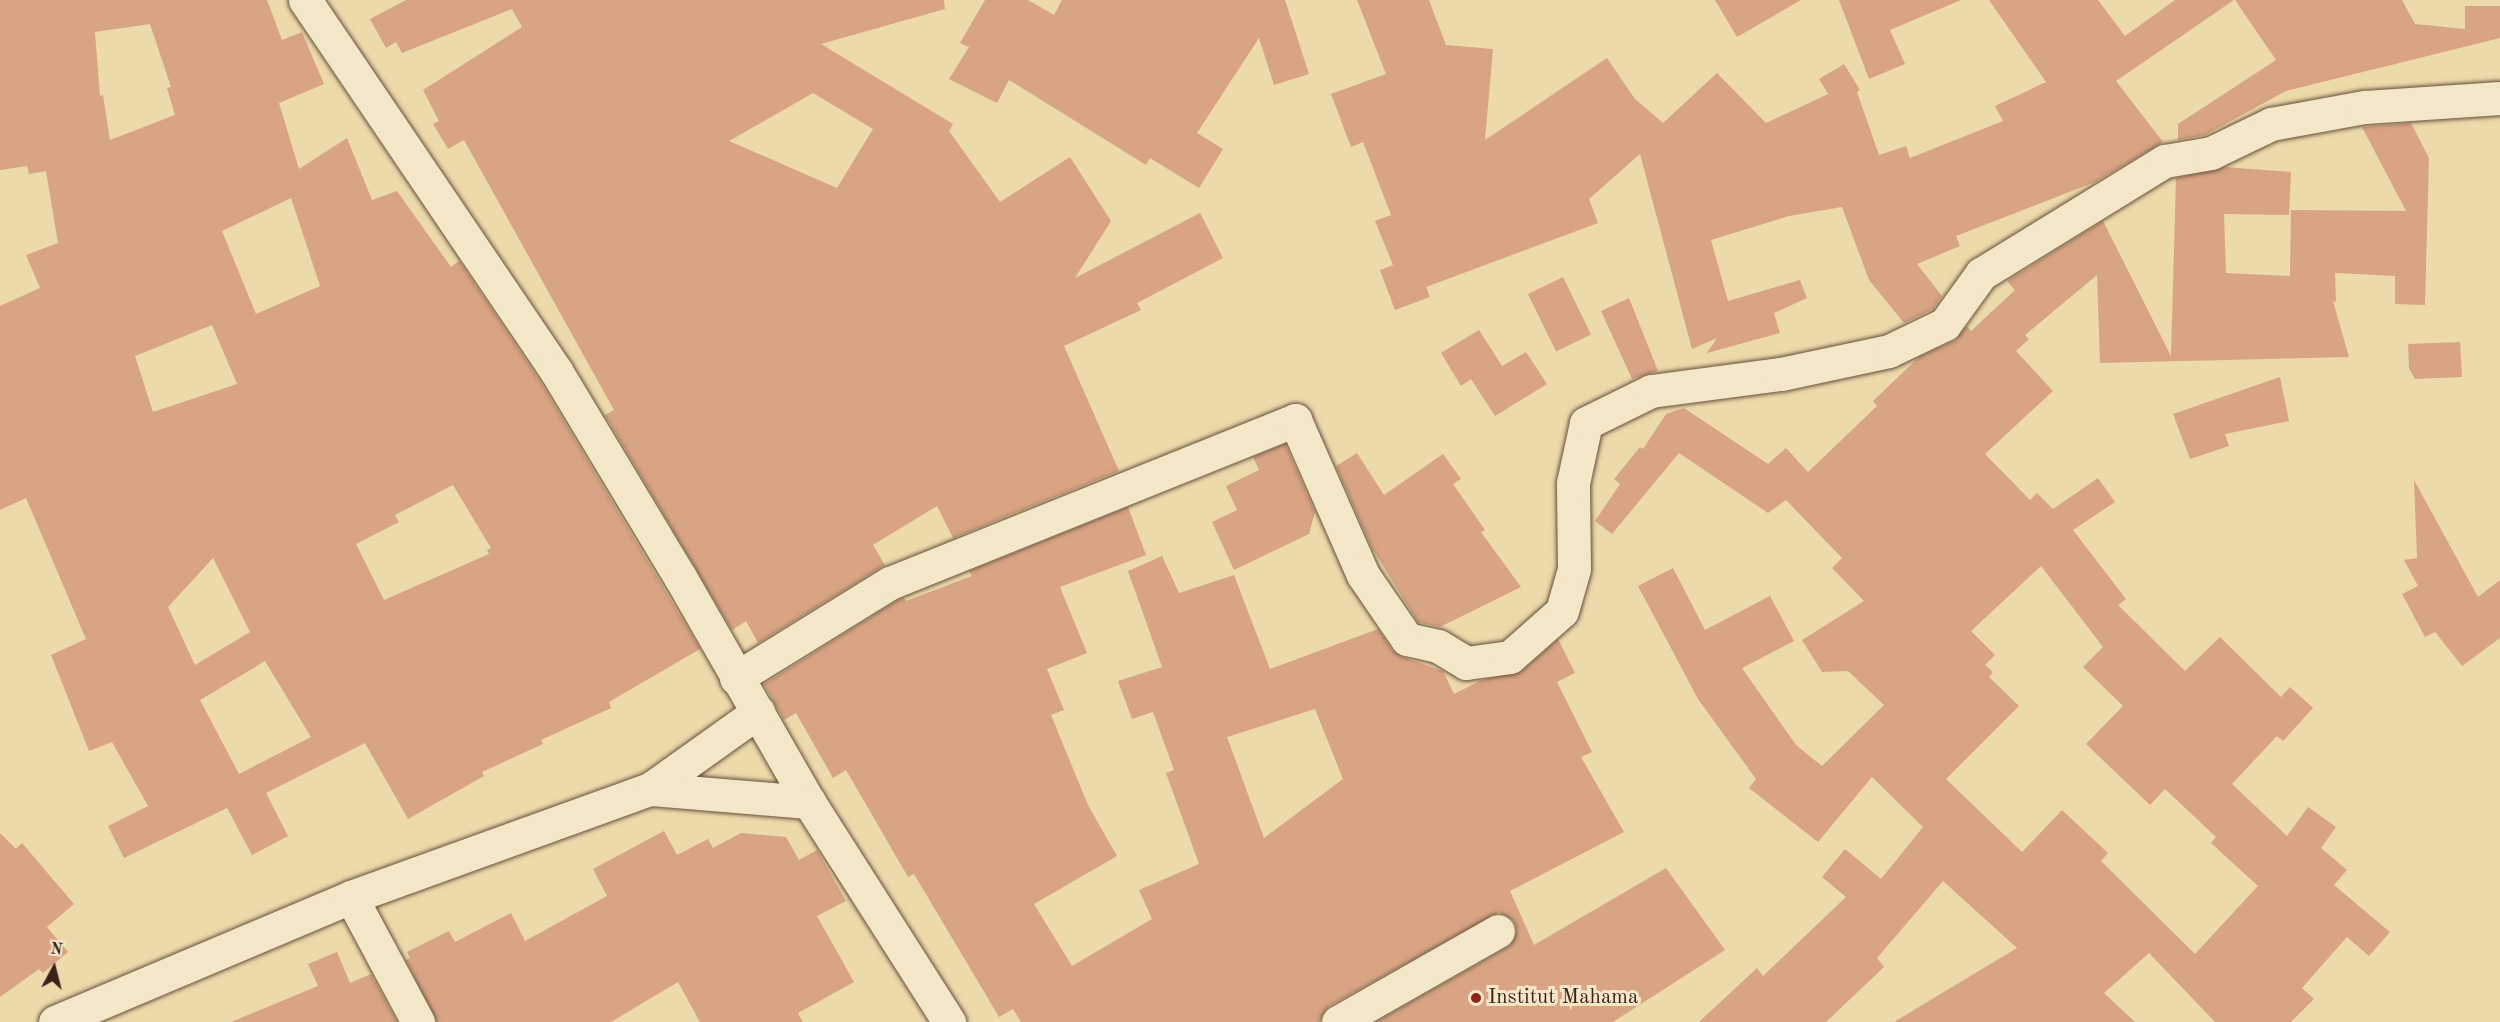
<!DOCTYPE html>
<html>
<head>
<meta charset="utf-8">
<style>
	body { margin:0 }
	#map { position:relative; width:2500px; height:1022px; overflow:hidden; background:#ecdaab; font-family:"Old Standard TT",serif }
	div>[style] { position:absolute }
	.building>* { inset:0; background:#d8a483; transform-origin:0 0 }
	.roads { filter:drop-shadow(0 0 2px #674f3d) drop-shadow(0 0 2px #674f3d) }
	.minor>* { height:33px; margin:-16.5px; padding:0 16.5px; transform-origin:16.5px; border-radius:16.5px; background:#f3e7c8 }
	.dots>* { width:16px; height:16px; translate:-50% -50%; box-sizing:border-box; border:3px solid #f3e7c8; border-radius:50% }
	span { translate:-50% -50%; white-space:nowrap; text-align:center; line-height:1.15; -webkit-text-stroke:6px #f3e7c8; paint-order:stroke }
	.poi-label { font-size:21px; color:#3b2118 }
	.left { translate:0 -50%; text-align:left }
	.north { position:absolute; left:24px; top:938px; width:60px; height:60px; -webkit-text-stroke:4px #f3e7c8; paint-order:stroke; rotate:7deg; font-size:16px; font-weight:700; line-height:24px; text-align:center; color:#3b2118 }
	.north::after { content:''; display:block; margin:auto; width:21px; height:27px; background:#3b2118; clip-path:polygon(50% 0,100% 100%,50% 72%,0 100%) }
</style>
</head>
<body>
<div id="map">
	<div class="building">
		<div style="clip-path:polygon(evenodd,0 0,267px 0,282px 40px,302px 32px,324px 84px,279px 103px,299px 169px,347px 138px,372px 200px,397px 191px,451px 267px,459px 261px,540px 381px,700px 649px,609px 702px,611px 708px,541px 740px,543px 744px,482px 772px,484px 776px,408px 819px,365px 743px,266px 793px,288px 836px,252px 855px,227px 808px,124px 858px,108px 826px,148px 806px,112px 742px,89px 751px,51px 655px,86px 639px,26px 498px,0 510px,0 306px,40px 288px,26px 255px,58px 243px,46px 171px,29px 174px,27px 166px,0 170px,0 0,150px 24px,171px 87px,167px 88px,175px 115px,110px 140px,103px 95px,100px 96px,95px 32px,150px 24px,0 0,291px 198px,320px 286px,256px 314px,222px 231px,291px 198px,0 0,212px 325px,237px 384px,153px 412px,135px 356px,212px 325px,0 0,453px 485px,491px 548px,487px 550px,489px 554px,384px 600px,356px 544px,399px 522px,395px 515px,453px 485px,0 0,213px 558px,250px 632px,195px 665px,168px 607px,213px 558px,0 0,265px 661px,311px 737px,239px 774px,200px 700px,265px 661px)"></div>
		<div style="clip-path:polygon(evenodd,406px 0,944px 0,945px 9px,821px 44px,953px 124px,949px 131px,1000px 202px,1070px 157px,1111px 221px,1075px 278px,1200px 213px,1223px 258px,1137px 303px,1141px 310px,1064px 346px,1119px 471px,953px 538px,937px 506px,873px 545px,885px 565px,758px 643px,746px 621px,732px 630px,605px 415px,614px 410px,464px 140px,448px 149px,433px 124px,439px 121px,423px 90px,522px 27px,512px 9px,402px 53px,396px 42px,386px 48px,370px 19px,406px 0,813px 93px,873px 129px,837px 188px,729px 141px,813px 93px)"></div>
		<div style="clip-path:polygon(985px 0,1028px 0,1054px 15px,1062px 0,1285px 0,1309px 74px,1274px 85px,1259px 38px,1197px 133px,1223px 149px,1199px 188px,1150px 158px,1146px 165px,1009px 80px,997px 103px,949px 79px,969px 47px,960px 43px)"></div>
		<div style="clip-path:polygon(1357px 0,1429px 0,1446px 45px,1493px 49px,1485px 140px,1607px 58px,1635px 99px,1663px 123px,1717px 73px,1766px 123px,1828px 94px,1819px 79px,1844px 64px,1860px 90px,1857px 92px,1879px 155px,1906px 146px,1910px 158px,2003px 121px,1995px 106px,2046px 82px,1989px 0,2098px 0,2125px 36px,2175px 0,2234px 0,2116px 81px,2163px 142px,2095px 182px,1956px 236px,1960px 246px,1917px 264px,1942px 296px,1933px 309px,1904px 323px,1869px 280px,1842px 207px,1789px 216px,1711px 240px,1728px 301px,1800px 280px,1807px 298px,1774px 313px,1780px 333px,1707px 353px,1717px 338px,1692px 349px,1640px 154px,1589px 199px,1598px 223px,1426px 287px,1430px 297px,1395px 310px,1380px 270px,1393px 265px,1375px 221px,1391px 215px,1363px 142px,1351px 147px,1331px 94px,1386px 74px)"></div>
		<div style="clip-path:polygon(1715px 0,1801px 0,1737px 37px)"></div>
		<div style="clip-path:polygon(1839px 0,1961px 0,1890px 30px,1905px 64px,1869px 79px)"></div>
		<div style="clip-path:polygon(2235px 0,2402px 0,2415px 24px,2465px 29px,2465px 6px,2500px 6px,2500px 38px,2286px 91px,2205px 135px,2178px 140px,2178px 124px,2276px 60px)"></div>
		<div style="clip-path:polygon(evenodd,2411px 123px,2429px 158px,2425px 305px,2395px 304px,2395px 276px,2335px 273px,2336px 302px,2333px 301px,2349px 357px,2100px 363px,2097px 275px,2025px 335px,2029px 339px,2016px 351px,2053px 391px,1985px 454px,2030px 500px,2037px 493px,2053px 509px,2098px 478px,2115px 502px,2073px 530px,2126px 599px,2118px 605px,2185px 671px,2220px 637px,2281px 697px,2290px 687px,2313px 708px,2283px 741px,2277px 736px,2232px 784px,2287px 836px,2308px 807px,2336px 827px,2321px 848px,2347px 870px,2334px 885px,2390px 932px,2369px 956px,2347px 937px,2302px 988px,2314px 999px,2291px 1022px,2215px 1022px,2149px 953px,2104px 993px,2135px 1022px,1894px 1022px,2017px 948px,1943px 881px,1877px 958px,1884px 967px,1826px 1022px,1699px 1022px,1757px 968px,1763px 976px,1846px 897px,1822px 877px,1845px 849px,1881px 879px,1923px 827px,1872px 777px,1818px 842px,1749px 788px,1756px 779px,1698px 699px,1638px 586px,1673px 568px,1705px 630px,1770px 596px,1794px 641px,1742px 668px,1796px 745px,1822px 766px,1884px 705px,1848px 671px,1822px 672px,1802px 640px,1864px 601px,1832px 568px,1842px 558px,1786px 500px,1768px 513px,1679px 453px,1612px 534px,1595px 521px,1620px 484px,1614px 479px,1640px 447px,1643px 449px,1666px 414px,1684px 408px,1768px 464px,1786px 448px,1808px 472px,1877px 406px,1873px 401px,1919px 357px,1954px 341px,1967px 326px,1971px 331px,2015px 290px,2007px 281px,2103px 221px,2171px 356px,2176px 178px,2225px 167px,2291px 172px,2289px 215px,2224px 214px,2226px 273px,2290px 276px,2291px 210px,2406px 211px,2362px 127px,2411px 123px,2041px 566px,2103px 647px,2083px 667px,2123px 706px,2086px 744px,2150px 805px,2165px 789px,2216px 837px,2211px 843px,2258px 886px,2195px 954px,2101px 861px,2108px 853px,2062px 810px,2022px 852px,1946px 779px,2019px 706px,1989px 677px,1993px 672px,1985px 665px,1995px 655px,1971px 631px,2041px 566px)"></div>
		<div style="left:1563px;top:277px;width:64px;height:39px;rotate:64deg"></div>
		<div style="clip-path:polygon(1629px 298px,1658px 371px,1632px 379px,1601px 311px)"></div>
		<div style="clip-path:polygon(1479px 330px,1502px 366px,1526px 352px,1547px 384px,1495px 416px,1471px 379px,1461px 386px,1441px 353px)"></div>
		<div style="clip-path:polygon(2460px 342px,2462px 377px,2415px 379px,2409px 368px,2408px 344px)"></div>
		<div style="clip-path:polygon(2280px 377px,2289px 421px,2225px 434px,2229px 446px,2190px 459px,2173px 414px)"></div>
		<div style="clip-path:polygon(1285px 444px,1315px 512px,1309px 534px,1234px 570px,1212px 522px,1237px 510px,1226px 486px,1259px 470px,1253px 457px)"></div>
		<div style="clip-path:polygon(1357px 453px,1384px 495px,1443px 454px,1461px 479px,1453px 484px,1485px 530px,1481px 532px,1521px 587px,1440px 627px,1418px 622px,1372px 548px,1336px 466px)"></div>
		<div style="clip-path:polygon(2414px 480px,2478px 597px,2500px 580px,2500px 638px,2462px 666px,2435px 632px,2425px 637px,2402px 594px,2418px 586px,2404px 560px,2417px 558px)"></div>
		<div style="clip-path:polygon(evenodd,1128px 507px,1146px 555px,1060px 587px,1087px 653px,1047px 669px,1064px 710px,1051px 715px,1088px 805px,1117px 856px,1034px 904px,1072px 966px,1152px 919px,1139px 890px,1199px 864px,1166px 773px,1174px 770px,1153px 712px,1132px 719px,1118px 681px,1162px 667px,1128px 571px,1162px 556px,1179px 593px,1234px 575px,1270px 669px,1378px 629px,1392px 650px,1402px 657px,1443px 671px,1454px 694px,1482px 680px,1522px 671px,1558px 639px,1575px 673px,1557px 682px,1592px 752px,1581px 757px,1624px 832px,1510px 891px,1534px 945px,1666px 868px,1725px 950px,1613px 1022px,1376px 1022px,1508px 947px,1517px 931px,1514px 921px,1499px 912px,1329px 1006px,1319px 1022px,1021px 1022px,1013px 1009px,999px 1017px,914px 874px,908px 877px,846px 770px,833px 778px,796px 713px,784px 720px,764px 684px,898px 600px,904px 598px,906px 601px,972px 576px,969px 571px,1128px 507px,1315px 709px,1343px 779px,1264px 838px,1227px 737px,1315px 709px)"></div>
		<div style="clip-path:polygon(664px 831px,677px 855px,708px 839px,713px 848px,741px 833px,786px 837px,799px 860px,817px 850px,846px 901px,817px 916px,854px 982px,798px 1013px,803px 1022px,700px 1022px,678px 982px,611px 1022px,437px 1022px,406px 960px,410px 958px,407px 952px,449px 931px,455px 942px,511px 913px,525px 941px,607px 896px,593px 869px)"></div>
		<div style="clip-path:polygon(0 833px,16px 849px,22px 843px,74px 904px,47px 927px,68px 952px,43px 973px,39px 969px,0 997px)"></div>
		<div style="clip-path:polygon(337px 952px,350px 983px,371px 974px,397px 1022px,231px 1022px,318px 986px,308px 964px)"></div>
	</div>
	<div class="roads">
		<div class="minor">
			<div style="left:305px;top:0;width:448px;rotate:55.9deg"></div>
			<div style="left:556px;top:371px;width:240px;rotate:59deg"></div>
			<div style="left:680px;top:577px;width:259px;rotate:60.2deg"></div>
			<div style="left:809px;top:802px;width:261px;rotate:57.5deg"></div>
			<div style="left:736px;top:678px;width:181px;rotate:-31.7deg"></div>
			<div style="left:890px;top:583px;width:437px;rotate:-21.9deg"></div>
			<div style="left:1295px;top:420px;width:169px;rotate:66.3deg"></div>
			<div style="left:1363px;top:575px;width:78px;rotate:55.5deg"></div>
			<div style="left:1407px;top:639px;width:32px;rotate:13deg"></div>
			<div style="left:1438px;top:646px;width:33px;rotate:31deg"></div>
			<div style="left:1466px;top:663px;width:44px;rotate:-7.8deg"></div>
			<div style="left:1510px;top:657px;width:69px;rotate:-41.5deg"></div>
			<div style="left:1562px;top:611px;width:44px;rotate:-74.1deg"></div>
			<div style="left:1574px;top:569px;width:86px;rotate:-90.7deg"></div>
			<div style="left:1573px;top:483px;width:61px;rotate:-77.8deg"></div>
			<div style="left:1586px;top:423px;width:72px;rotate:-26.2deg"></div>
			<div style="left:1651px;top:391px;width:131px;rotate:-7.5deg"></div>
			<div style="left:1781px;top:374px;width:110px;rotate:-12deg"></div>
			<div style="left:1889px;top:351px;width:62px;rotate:-25.7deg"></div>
			<div style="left:1945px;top:324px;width:62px;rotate:-54.2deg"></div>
			<div style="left:1981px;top:274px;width:216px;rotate:-31.6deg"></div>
			<div style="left:2165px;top:161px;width:47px;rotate:-9.9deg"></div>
			<div style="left:2211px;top:153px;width:67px;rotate:-25.8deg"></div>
			<div style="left:2271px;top:124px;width:96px;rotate:-10.3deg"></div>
			<div style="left:2365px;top:107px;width:135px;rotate:-3.8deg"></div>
			<div style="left:650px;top:789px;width:160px;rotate:4.7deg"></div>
			<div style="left:351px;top:897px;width:142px;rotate:61.8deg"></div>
			<div style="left:55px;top:1022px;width:321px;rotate:-22.9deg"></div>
			<div style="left:351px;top:897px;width:318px;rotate:-19.9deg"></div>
			<div style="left:650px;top:789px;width:133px;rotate:-35.5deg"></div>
			<div style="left:1338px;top:1022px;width:184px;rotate:-29.6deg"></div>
		</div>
	</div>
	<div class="dots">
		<div style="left:1476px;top:998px;background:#8f2418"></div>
	</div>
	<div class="poi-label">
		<span class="left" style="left:1488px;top:998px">Institut Mahama</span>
	</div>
	<div class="north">N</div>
</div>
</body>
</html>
